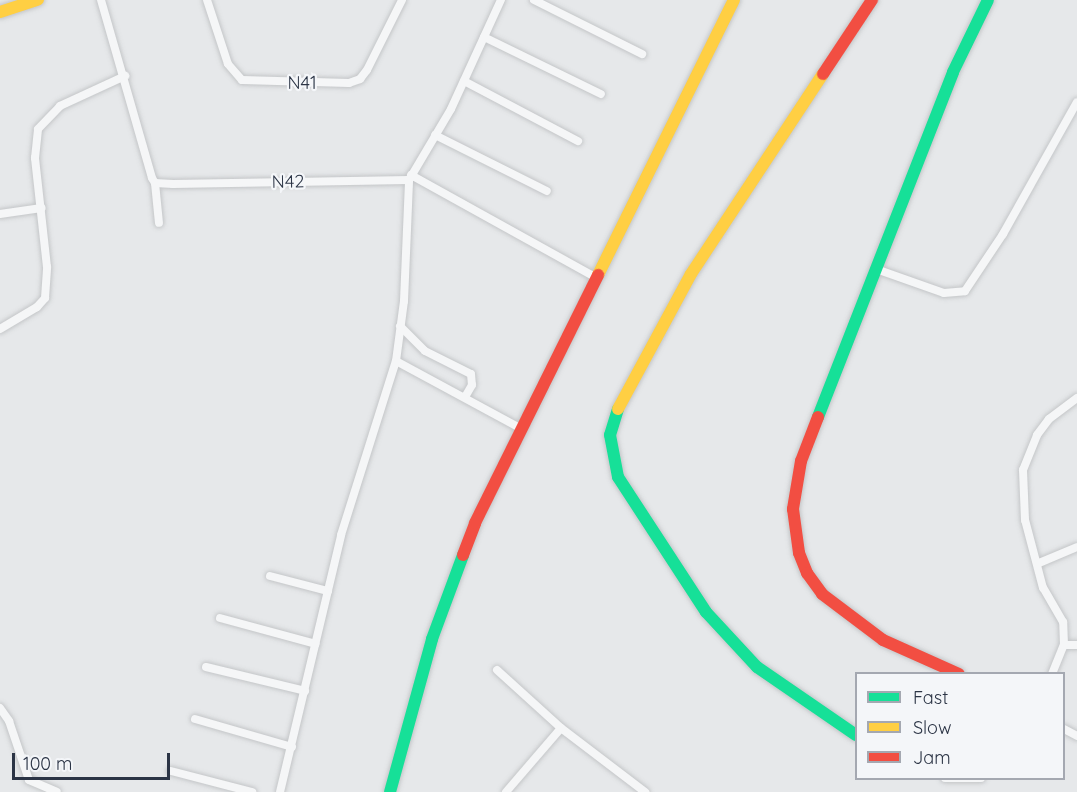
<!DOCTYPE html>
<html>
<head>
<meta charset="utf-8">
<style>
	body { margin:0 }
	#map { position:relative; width:1077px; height:792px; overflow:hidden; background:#e6e8ea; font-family:Quicksand,sans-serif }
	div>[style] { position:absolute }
	.roads { filter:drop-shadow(0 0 2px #c4c6c8) drop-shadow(0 0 2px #c4c6c8) }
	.street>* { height:8px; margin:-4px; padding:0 4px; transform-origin:4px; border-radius:4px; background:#f5f6f7 }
	.fast>* { height:12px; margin:-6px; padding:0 6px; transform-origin:6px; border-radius:6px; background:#16e098 }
	.slow>* { height:12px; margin:-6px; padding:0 6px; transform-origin:6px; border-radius:6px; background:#ffcf43 }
	.jam>* { height:12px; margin:-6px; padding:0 6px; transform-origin:6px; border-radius:6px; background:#f24e42 }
	span { translate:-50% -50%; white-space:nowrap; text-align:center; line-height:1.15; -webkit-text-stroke:4.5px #f4f6f9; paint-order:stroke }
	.street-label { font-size:18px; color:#2b3445 }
	.legend { position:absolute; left:855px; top:672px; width:210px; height:108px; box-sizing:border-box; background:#f4f6f9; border:2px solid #a4a8b1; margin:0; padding:8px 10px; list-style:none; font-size:18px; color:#2b3445 }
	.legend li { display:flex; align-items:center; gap:12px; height:30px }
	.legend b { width:30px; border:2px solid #a4a8b1 }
	.scale { position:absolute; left:12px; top:753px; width:158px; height:27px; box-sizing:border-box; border:3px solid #2b3445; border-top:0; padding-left:8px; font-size:18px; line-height:21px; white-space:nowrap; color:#2b3445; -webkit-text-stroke:4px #f4f6f9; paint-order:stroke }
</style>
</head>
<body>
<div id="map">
	<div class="roads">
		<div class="street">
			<div style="left:101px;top:0;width:185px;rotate:74deg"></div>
			<div style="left:152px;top:178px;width:6px;rotate:59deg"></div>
			<div style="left:155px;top:183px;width:18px;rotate:3deg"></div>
			<div style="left:173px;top:184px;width:236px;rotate:-1deg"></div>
			<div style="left:409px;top:180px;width:82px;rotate:-59.4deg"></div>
			<div style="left:451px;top:109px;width:120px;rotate:-65.4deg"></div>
			<div style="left:207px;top:0;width:67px;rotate:71.8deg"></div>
			<div style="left:228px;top:64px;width:21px;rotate:49deg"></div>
			<div style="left:242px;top:80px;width:107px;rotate:1.6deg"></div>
			<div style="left:349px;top:83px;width:12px;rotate:-20deg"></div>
			<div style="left:360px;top:79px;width:11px;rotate:-52deg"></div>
			<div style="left:367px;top:70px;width:78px;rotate:-63.4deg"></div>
			<div style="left:534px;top:0;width:121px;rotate:26.6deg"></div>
			<div style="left:484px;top:37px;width:130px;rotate:26deg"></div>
			<div style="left:464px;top:81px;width:129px;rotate:27.8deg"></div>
			<div style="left:435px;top:135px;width:125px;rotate:26.6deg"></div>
			<div style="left:411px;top:175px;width:213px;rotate:29deg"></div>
			<div style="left:155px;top:183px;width:40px;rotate:84.3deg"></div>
			<div style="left:0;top:214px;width:42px;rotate:-8.1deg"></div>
			<div style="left:876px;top:269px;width:72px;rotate:19.4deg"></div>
			<div style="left:944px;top:293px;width:21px;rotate:-5deg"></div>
			<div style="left:965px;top:291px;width:69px;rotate:-56.3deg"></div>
			<div style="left:1003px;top:234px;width:151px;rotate:-60.7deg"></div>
			<div style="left:400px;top:326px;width:35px;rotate:45deg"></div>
			<div style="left:425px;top:351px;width:51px;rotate:26.6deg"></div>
			<div style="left:471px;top:374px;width:11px;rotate:85deg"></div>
			<div style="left:472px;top:385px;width:14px;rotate:120deg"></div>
			<div style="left:0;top:329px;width:43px;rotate:-30.7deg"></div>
			<div style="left:37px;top:307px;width:12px;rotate:-48deg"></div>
			<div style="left:45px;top:298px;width:31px;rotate:-86deg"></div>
			<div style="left:47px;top:267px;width:110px;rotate:-96.3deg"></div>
			<div style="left:35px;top:158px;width:29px;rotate:-84deg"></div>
			<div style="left:38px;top:129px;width:32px;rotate:-46deg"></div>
			<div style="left:60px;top:106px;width:72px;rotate:-24.8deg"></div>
			<div style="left:396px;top:361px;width:143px;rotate:28.4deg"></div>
			<div style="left:1039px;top:563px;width:41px;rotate:-22.8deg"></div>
			<div style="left:270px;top:576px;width:60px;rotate:14.5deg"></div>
			<div style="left:220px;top:618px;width:99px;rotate:15.2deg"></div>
			<div style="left:1064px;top:645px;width:13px"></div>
			<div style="left:206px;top:667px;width:102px;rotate:13.6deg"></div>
			<div style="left:497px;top:670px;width:86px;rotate:42.2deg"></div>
			<div style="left:561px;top:728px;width:106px;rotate:37.3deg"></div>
			<div style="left:1052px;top:674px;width:31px;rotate:-68deg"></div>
			<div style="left:1064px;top:645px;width:23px;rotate:-92deg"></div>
			<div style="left:1063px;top:622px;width:39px;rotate:-120deg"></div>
			<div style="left:1043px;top:588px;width:70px;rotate:-104.8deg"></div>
			<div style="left:1025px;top:520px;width:50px;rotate:-92.3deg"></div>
			<div style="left:1023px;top:470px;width:38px;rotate:-68deg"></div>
			<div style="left:1037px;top:435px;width:20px;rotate:-53deg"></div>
			<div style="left:1049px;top:419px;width:35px;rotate:-37deg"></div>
			<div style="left:0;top:708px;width:16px;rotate:55deg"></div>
			<div style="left:9px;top:721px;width:62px;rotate:71.3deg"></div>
			<div style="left:29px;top:780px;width:30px;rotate:23deg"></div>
			<div style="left:195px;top:719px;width:101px;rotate:16.1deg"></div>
			<div style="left:1064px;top:729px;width:15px;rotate:28deg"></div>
			<div style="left:171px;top:771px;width:84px;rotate:14.5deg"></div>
			<div style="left:945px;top:778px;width:36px"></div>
			<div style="left:280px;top:792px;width:264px;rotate:-76.6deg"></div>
			<div style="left:341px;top:535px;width:182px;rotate:-72.5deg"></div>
			<div style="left:396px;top:361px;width:61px;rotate:-82.4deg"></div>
			<div style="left:404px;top:301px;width:121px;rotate:-87.6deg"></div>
			<div style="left:506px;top:792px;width:84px;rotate:-49.3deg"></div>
		</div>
		<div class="fast">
			<div style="left:618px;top:409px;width:27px;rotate:107deg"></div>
			<div style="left:610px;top:435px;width:43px;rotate:79.2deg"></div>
			<div style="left:618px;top:477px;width:161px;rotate:56.9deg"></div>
			<div style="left:706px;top:612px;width:75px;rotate:47.2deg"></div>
			<div style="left:757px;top:667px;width:120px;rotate:34.5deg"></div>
			<div style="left:818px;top:417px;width:370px;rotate:-68.6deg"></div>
			<div style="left:953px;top:72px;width:80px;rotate:-64.1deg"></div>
			<div style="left:390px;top:792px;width:159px;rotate:-74.6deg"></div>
			<div style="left:432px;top:639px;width:90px;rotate:-69.7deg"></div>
		</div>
		<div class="slow">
			<div style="left:0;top:12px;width:40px;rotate:-18deg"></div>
			<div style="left:598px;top:275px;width:307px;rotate:-63.7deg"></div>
			<div style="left:618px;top:409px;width:153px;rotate:-61.6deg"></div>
			<div style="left:691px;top:274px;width:240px;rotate:-56.6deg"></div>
		</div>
		<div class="jam">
			<div style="left:823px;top:74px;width:89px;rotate:-56.5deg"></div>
			<div style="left:818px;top:417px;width:47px;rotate:111.1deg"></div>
			<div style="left:801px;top:461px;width:49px;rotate:99.5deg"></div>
			<div style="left:793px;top:509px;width:44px;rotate:82.2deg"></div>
			<div style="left:799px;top:553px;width:22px;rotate:68deg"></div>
			<div style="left:807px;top:573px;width:26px;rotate:54deg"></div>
			<div style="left:822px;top:594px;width:76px;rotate:37deg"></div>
			<div style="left:883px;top:640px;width:83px;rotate:24.1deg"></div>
			<div style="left:463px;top:555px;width:34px;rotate:-69deg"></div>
			<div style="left:475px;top:523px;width:277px;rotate:-63.6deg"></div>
		</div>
	</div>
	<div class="street-label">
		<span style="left:302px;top:83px">N41</span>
		<span style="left:288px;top:182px;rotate:-1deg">N42</span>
	</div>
	<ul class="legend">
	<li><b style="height:8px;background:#16e098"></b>Fast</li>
	<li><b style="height:8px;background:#ffcf43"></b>Slow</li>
	<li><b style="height:8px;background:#f24e42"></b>Jam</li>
	</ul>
	<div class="scale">100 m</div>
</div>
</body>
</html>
